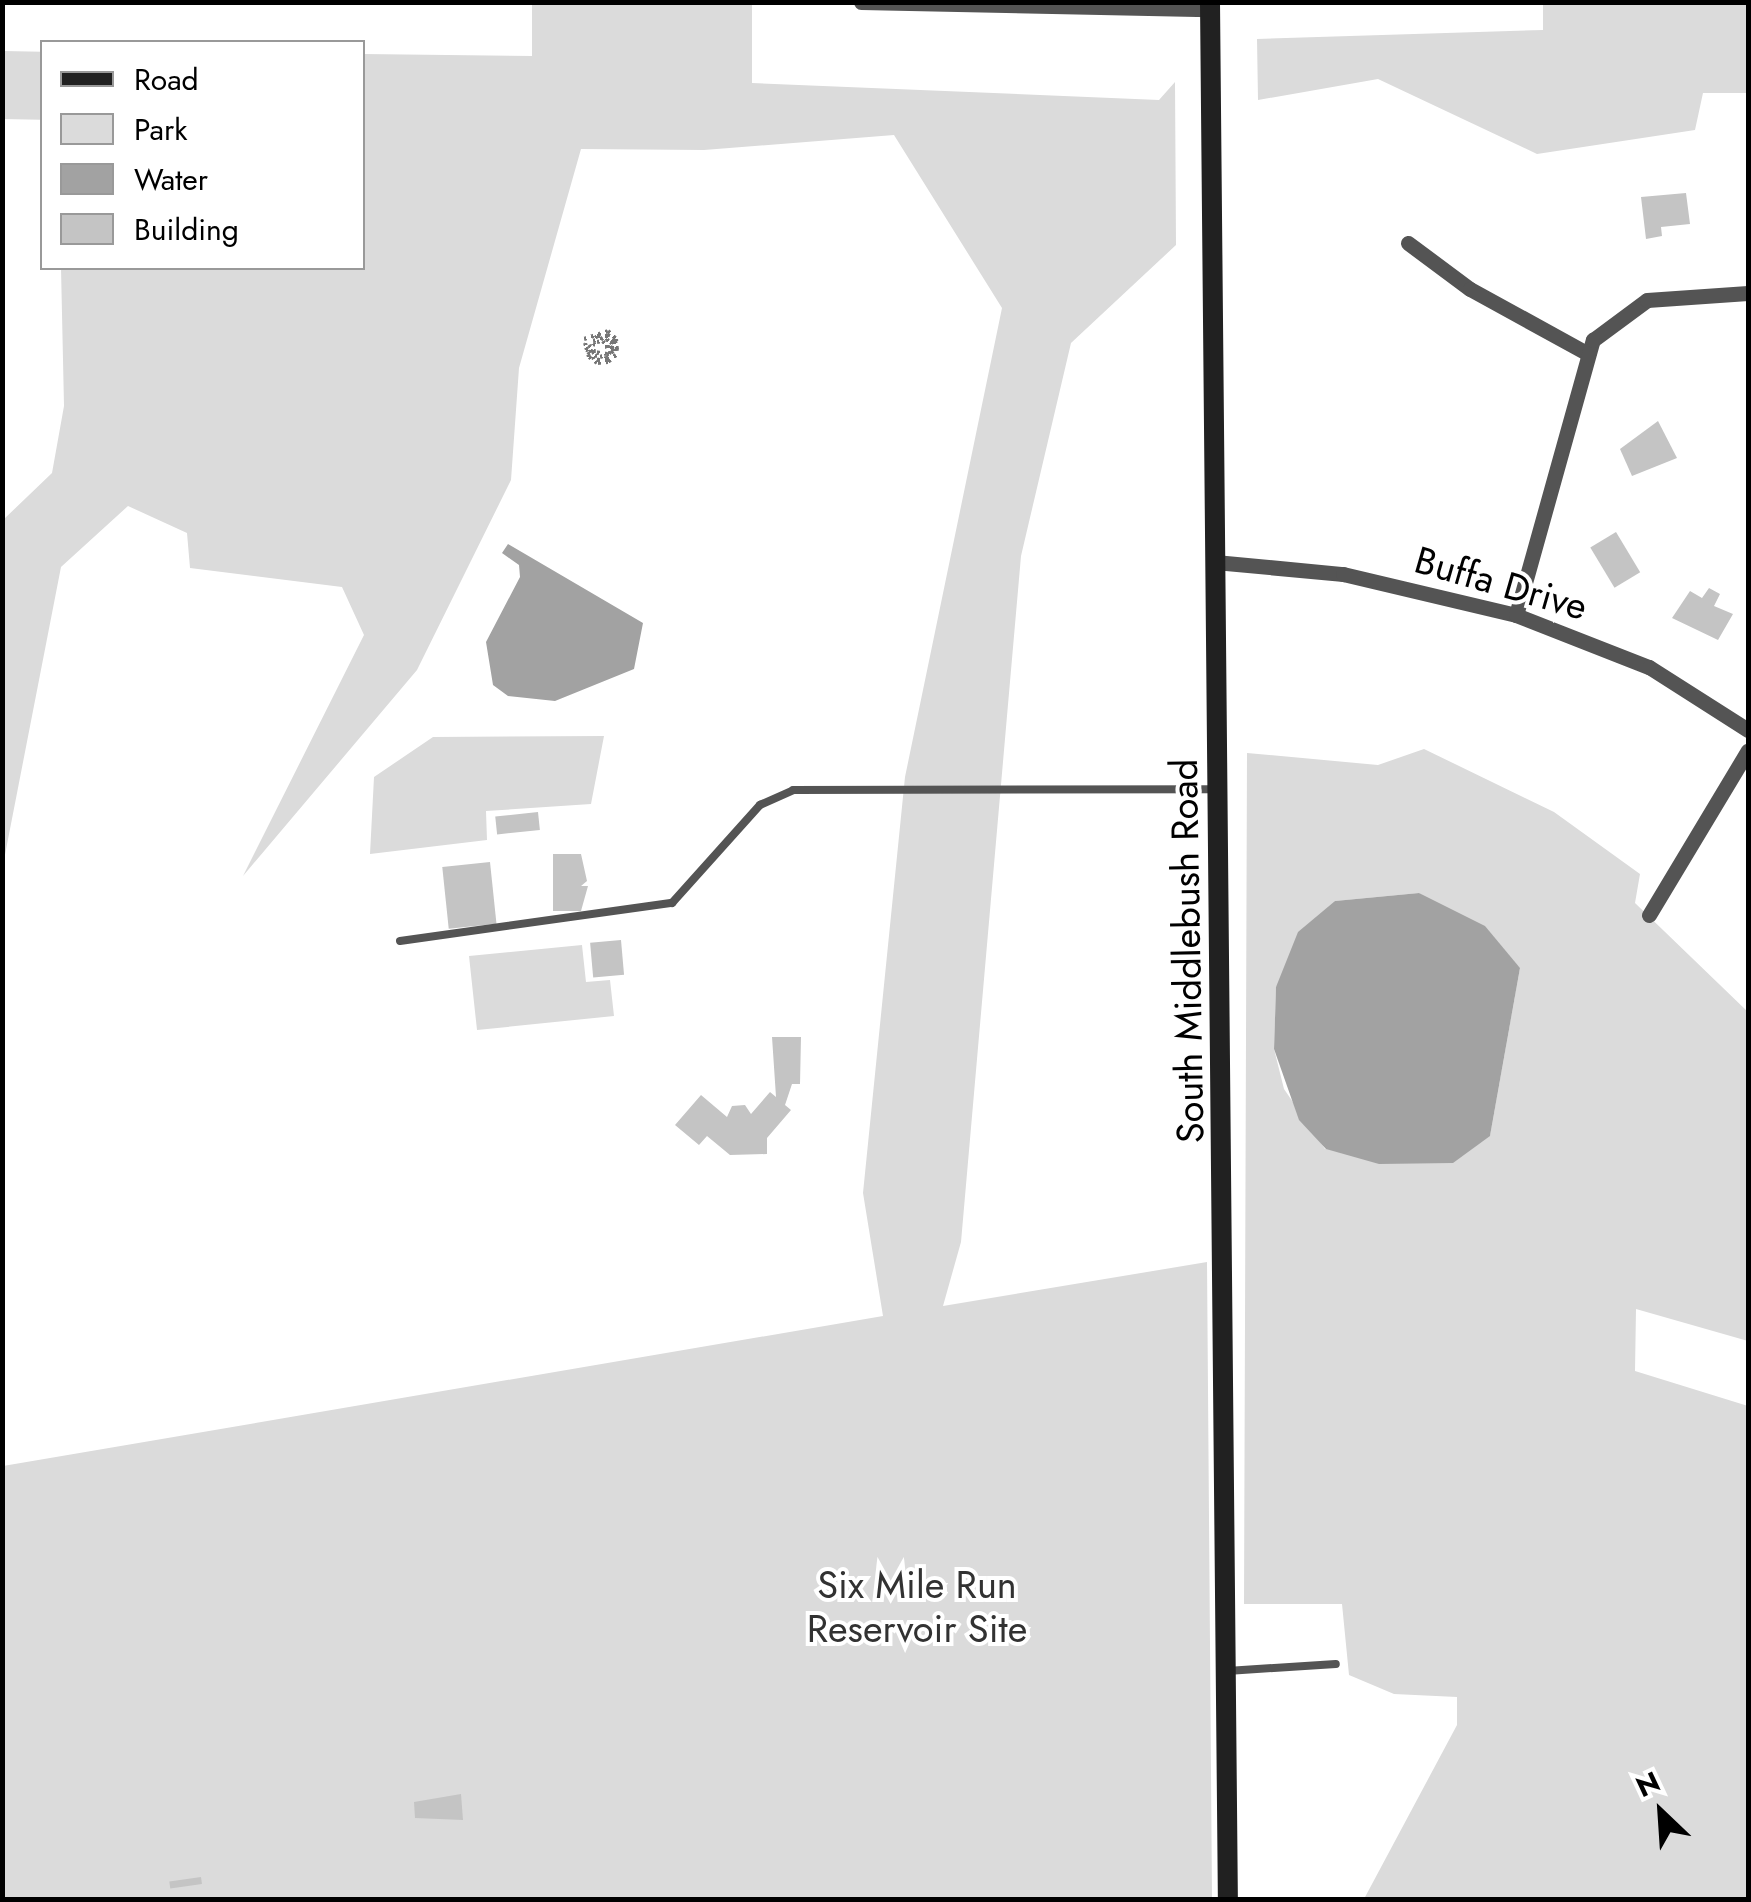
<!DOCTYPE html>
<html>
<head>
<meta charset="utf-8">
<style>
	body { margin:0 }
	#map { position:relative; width:1751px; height:1902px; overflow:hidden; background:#fff; font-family:Jost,sans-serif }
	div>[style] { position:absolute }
	.green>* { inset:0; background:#dbdbdb; transform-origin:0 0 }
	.water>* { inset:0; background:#a2a2a2 }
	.building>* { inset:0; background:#c4c4c4; transform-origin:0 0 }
	.path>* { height:4px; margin-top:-2px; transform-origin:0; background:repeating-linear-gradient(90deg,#767676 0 2.5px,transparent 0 7.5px) }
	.lane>* { height:8px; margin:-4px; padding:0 4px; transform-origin:4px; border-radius:4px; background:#545454 }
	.street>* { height:15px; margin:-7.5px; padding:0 7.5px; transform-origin:7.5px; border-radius:7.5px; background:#545454 }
	.secondary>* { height:20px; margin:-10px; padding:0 10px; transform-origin:10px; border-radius:10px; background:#212121 }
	span { translate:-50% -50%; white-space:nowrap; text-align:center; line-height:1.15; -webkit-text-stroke:8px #fff; paint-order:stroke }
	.street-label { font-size:38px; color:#000 }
	.park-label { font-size:38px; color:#323232 }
	.frame { position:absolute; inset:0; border:5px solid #000; pointer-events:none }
	.legend { position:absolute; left:40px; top:40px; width:325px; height:230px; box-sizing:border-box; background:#fff; border:2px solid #999; margin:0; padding:12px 18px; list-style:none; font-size:30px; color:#000 }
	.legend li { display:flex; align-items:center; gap:20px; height:50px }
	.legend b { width:50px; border:2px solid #999 }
	.north { position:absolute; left:1611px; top:1762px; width:100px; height:100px; -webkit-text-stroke:8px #fff; paint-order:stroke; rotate:335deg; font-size:28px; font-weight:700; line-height:40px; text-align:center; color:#000 }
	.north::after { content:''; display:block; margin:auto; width:35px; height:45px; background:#000; clip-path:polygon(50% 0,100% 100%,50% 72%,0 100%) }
</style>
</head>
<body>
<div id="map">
	<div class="green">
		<div style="clip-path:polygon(752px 2px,752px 83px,1159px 100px,1175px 82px,1176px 245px,1071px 343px,1021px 556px,961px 1242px,943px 1306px,1207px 1262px,1212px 1899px,3px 1899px,3px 1466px,883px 1316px,863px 1193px,905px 777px,1002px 308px,894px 135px,704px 150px,581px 149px,519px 368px,511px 480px,417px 670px,243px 876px,364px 635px,342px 587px,190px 568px,187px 533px,128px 506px,61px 567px,3px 865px,3px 520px,52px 473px,64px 406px,61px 268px,362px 268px,363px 54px,532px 56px,532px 3px)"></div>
		<div style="clip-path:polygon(1543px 3px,1748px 3px,1748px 93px,1703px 93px,1695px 130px,1537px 154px,1378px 79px,1258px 100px,1257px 39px,1543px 30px)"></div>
		<div style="left:3px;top:51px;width:39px;height:68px;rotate:1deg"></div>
		<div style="clip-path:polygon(604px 736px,591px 804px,486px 811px,487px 840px,370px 854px,374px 777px,433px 737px)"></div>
		<div style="clip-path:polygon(evenodd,1424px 749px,1554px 812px,1640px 874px,1635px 903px,1748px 1012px,1748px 1341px,1636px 1309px,1635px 1371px,1748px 1406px,1748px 1899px,1364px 1899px,1457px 1725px,1457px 1697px,1394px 1694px,1349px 1675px,1342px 1604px,1244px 1604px,1247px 753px,1378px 765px,1424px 749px,1419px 893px,1520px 968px,1490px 1136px,1325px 1149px,1284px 1089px,1274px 1049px,1276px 987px,1335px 901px,1419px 893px)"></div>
		<div style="clip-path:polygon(582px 945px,586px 982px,610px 980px,614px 1016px,477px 1030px,469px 956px)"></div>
	</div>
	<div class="water">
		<div style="clip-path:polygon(508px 544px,643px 623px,634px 669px,555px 701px,508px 696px,493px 685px,486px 642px,520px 577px,519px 565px,502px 553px)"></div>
		<div style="clip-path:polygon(1419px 893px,1485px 926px,1520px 968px,1490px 1136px,1453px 1163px,1379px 1164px,1326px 1149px,1299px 1120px,1274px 1049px,1276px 987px,1298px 932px,1335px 901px)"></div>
	</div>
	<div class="building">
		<div style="clip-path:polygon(1686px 193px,1690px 224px,1661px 227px,1662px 236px,1646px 239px,1641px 197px)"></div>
		<div style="clip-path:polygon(1658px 421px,1677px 458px,1632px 476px,1620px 449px)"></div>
		<div style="left:1616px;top:532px;width:47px;height:30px;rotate:59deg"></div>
		<div style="clip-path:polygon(1709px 588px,1720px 594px,1714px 606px,1733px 614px,1718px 640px,1672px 618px,1690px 591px,1702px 598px)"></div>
		<div style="left:538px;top:812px;width:18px;height:43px;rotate:84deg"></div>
		<div style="clip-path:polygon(553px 854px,581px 854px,587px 881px,581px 886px,588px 886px,581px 911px,553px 911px)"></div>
		<div style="left:490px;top:862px;width:62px;height:48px;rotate:84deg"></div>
		<div style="left:621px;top:940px;width:35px;height:31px;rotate:85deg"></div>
		<div style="clip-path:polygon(772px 1037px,801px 1037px,800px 1084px,792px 1084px,785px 1105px,791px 1110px,767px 1138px,767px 1154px,730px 1155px,707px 1136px,699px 1145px,675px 1125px,701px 1095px,727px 1117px,732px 1106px,745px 1105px,751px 1114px,770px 1092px,776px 1097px)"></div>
		<div style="clip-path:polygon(461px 1794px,463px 1820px,415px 1818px,414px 1802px)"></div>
		<div style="left:201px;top:1877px;width:7px;height:32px;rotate:82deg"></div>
	</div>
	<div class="path">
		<div style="left:584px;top:339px;width:25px;rotate:-18deg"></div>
		<div style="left:608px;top:331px;width:11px;rotate:45deg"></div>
		<div style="left:616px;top:339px;width:12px;rotate:85deg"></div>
		<div style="left:617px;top:351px;width:10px;rotate:-101deg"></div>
		<div style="left:615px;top:341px;width:11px;rotate:-139deg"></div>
		<div style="left:607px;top:334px;width:10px;rotate:53deg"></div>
		<div style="left:613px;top:342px;width:9px;rotate:90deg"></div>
		<div style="left:613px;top:351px;width:9px;rotate:131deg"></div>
		<div style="left:607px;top:358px;width:10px;rotate:169deg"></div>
		<div style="left:597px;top:360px;width:10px"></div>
		<div style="left:607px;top:360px;width:10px;rotate:-29deg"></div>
		<div style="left:616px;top:355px;width:11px;rotate:139deg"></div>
		<div style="left:608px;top:362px;width:11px;rotate:175deg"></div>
		<div style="left:597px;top:363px;width:10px;rotate:-143deg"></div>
		<div style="left:589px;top:357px;width:15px;rotate:-106deg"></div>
		<div style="left:585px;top:343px;width:9px;rotate:72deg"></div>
		<div style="left:588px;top:352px;width:9px;rotate:49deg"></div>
		<div style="left:594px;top:359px;width:15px;rotate:-110deg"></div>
		<div style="left:589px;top:345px;width:12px;rotate:59deg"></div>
		<div style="left:595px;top:355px;width:5px;rotate:22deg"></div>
		<div style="left:600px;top:357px;width:9px;rotate:-18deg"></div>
		<div style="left:609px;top:354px;width:6px;rotate:-59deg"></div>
		<div style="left:612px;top:349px;width:5px;rotate:-90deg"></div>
		<div style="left:612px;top:344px;width:9px;rotate:-122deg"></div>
		<div style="left:607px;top:336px;width:10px;rotate:180deg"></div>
		<div style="left:597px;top:336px;width:6px;rotate:129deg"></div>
		<div style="left:593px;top:341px;width:10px;rotate:-17deg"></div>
		<div style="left:603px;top:338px;width:7px;rotate:146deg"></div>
		<div style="left:597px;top:342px;width:6px;rotate:-9deg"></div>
		<div style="left:603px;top:341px;width:8px;rotate:60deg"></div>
		<div style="left:607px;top:348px;width:9px;rotate:-90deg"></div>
		<div style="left:607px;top:339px;width:8px;rotate:60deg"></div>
		<div style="left:611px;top:346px;width:9px;rotate:117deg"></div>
		<div style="left:607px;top:354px;width:13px;rotate:-171deg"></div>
		<div style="left:594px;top:352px;width:8px;rotate:-97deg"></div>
		<div style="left:593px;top:344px;width:7px;rotate:16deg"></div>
	</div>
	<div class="lane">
		<div style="left:400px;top:941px;width:275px;rotate:-8deg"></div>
		<div style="left:672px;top:903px;width:132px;rotate:-48.1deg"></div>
		<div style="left:760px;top:805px;width:36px;rotate:-24deg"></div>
		<div style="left:793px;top:790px;width:423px;rotate:-0.1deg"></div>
		<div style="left:1227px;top:1671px;width:109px;rotate:-3.7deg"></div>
	</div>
	<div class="street">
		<div style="left:861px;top:2px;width:348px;rotate:1.2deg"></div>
		<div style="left:1408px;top:243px;width:77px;rotate:36.6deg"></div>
		<div style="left:1470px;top:289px;width:135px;rotate:28.8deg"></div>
		<div style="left:1215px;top:562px;width:129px;rotate:5.4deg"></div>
		<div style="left:1343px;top:574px;width:178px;rotate:13.3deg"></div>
		<div style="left:1516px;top:615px;width:143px;rotate:21.4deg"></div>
		<div style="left:1649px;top:667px;width:117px;rotate:32.5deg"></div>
		<div style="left:1516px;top:615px;width:286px;rotate:-74.4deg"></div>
		<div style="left:1593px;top:340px;width:67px;rotate:-36.5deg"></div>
		<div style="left:1647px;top:300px;width:101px;rotate:-4deg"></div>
		<div style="left:1649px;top:915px;width:192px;rotate:-59deg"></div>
	</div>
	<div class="secondary">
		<div style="left:1210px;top:2px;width:1898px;rotate:89.46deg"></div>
	</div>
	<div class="street-label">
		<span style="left:1501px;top:583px;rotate:16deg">Buffa Drive</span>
		<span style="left:1187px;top:951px;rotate:-91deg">South Middlebush Road</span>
	</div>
	<div class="park-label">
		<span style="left:917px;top:1607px">Six Mile Run<br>Reservoir Site</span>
	</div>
	<div class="frame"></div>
	<ul class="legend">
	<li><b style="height:12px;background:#212121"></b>Road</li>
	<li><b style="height:28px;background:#dbdbdb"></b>Park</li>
	<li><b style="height:28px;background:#a2a2a2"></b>Water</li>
	<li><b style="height:28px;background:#c4c4c4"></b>Building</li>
	</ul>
	<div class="north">N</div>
</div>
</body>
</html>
